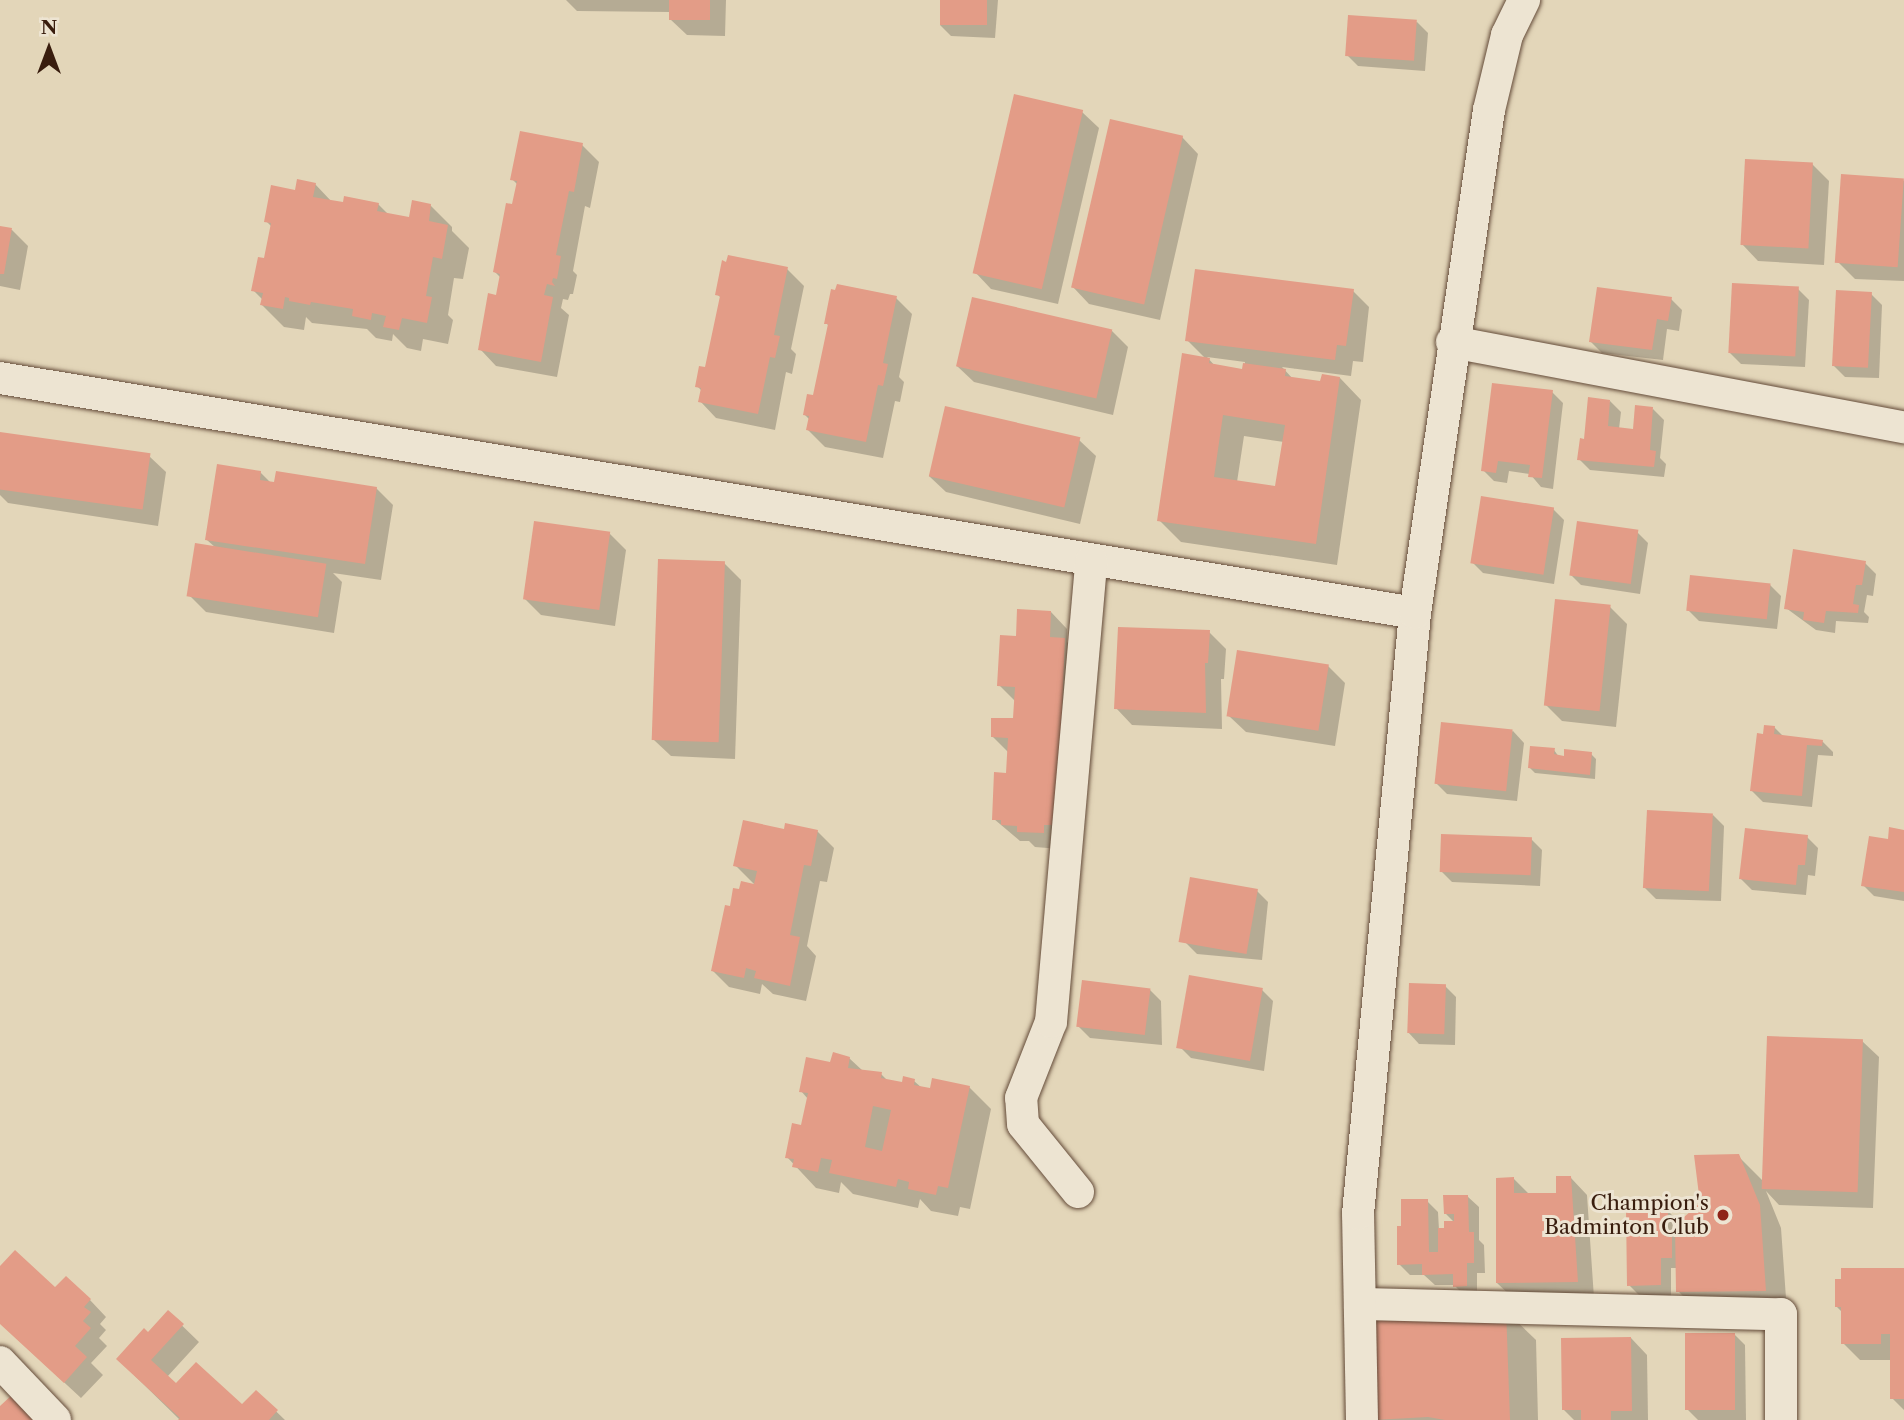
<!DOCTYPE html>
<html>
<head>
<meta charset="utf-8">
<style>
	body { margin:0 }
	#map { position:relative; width:1904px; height:1420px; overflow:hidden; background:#e3d6b9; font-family:"Libre Caslon Text",serif }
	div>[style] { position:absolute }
	.shadow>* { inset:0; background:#0003 }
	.building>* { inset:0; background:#e39c87; transform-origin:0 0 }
	.roads { filter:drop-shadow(0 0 2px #644b39) drop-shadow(0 0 2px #644b39) }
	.street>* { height:32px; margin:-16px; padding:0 16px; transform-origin:16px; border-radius:16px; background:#ede4d2 }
	.dots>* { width:19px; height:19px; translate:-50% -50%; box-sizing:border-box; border:4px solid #ede4d2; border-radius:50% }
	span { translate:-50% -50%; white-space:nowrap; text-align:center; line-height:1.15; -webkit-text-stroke:6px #ede4d2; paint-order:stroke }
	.poi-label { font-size:21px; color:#391d0e }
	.right { translate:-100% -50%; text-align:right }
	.north { position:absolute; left:14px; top:14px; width:70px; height:70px; -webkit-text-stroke:5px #ede4d2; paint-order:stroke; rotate:0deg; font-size:19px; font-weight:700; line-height:28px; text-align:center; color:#391d0e }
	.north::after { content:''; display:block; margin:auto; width:24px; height:32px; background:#391d0e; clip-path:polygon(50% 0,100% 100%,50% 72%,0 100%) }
</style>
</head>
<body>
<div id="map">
	<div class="shadow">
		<div style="clip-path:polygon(566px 0,726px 0,725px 36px,687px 35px,670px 19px,670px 12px,577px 11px)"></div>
		<div style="clip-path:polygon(941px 0,998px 0,995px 38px,951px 36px,940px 25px)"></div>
		<div style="clip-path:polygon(1417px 22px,1428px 33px,1425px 71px,1358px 66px,1347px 55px)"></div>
		<div style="clip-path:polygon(1082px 112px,1099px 128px,1058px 304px,991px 289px,975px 272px)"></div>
		<div style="clip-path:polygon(1182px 137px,1198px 154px,1160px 320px,1089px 304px,1073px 287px)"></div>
		<div style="clip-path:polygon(582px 145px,599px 162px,590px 208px,585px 206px,573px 271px,577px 275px,573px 294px,570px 294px,568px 300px,563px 299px,561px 308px,569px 315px,557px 377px,496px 366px,480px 349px,497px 297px,501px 278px,494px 271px,518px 185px,512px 179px)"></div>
		<div style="clip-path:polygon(1812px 164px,1829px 181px,1824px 265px,1758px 261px,1742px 244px)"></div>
		<div style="clip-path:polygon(1904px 180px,1904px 281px,1855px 279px,1838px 262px)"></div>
		<div style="clip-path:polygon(315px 184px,332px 202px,378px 204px,389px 215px,410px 219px,430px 205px,452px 227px,452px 231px,469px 248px,463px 279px,454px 278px,448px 315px,453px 320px,448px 344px,423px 339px,421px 351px,407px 348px,393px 334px,392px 341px,376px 338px,367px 329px,312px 323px,306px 317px,304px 330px,284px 327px,262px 305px,263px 300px,253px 290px,266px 260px,272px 227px,266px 221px,297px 192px)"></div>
		<div style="clip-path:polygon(0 227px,12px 230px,28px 246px,20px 290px,0 286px)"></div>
		<div style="clip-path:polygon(787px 269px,804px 286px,791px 349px,796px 354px,792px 374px,786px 372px,775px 430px,716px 418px,700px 401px,702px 391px,697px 386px,706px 369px,721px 298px,717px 294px)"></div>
		<div style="clip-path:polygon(1798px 289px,1809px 300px,1805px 367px,1741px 364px,1730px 353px)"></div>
		<div style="clip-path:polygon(evenodd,1353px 291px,1369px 307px,1363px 362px,1353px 361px,1351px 376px,1282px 367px,1293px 379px,1322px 383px,1340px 378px,1361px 400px,1337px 565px,1181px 542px,1159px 520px,1206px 359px,1187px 340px,1353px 291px,1207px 357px,1245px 362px,1244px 371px,1215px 366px,1207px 357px,1353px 291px,1244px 436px,1284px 442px,1277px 488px,1237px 482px,1244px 436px)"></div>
		<div style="clip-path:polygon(1871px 294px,1882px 305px,1879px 378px,1845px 377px,1834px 366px)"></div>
		<div style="clip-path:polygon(896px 298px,912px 314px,899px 377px,904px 382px,900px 402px,895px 401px,883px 458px,825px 447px,808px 430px,810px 420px,805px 415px,815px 397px,829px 326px,826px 323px)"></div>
		<div style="clip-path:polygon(1671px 299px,1682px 310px,1679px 331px,1667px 329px,1663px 360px,1602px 353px,1591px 342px)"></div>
		<div style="clip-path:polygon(1111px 330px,1128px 347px,1113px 415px,974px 382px,957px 366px)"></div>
		<div style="clip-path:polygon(1552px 392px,1563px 403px,1553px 489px,1541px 487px,1530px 474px,1509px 471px,1507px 483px,1494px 481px,1483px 470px)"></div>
		<div style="clip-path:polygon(1610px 401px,1621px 412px,1619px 429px,1635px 431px,1653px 409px,1664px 420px,1660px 458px,1666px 464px,1664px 477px,1590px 470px,1579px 459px,1586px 441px)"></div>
		<div style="clip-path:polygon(0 434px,149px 456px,166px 472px,158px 526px,8px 503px,0 495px)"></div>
		<div style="clip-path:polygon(1079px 440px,1096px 456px,1080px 524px,946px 492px,929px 476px)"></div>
		<div style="clip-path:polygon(260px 472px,271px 483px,376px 488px,393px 505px,381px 580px,333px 573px,342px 582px,334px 633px,206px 612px,189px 595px,216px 548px,207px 540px)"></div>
		<div style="clip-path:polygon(1553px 509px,1564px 520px,1554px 584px,1483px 573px,1472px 562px)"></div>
		<div style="clip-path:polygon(1637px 532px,1648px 543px,1640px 594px,1581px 585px,1570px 574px)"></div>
		<div style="clip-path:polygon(609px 533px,626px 550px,615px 626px,541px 615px,525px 599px)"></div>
		<div style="clip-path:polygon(724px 563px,741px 580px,735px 759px,671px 756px,654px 740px)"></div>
		<div style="clip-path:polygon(1865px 563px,1876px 574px,1873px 596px,1867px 595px,1864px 612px,1869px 617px,1868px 623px,1836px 621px,1835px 633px,1816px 630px,1786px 608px)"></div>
		<div style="clip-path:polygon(1770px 585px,1781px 596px,1777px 629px,1699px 621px,1688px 610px)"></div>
		<div style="clip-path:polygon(1610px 607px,1627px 624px,1616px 727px,1562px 721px,1546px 705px)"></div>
		<div style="clip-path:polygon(1051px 612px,1067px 629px,1067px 642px,1081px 656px,1060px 849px,1035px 847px,1029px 841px,1020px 841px,994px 819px,1008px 775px,1009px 753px,993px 737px,1015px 720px,1016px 702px,999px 685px,1017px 637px)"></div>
		<div style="clip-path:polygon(1209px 632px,1226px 649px,1224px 679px,1221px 679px,1222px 729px,1132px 725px,1116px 708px)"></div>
		<div style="clip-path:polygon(1328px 666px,1345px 683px,1335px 746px,1246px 732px,1229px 716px)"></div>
		<div style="clip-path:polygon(1774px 727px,1784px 737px,1822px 741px,1833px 752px,1833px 756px,1818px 755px,1812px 807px,1763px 802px,1752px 791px,1765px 736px)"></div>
		<div style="clip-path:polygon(1513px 731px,1524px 743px,1517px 801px,1447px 794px,1436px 783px)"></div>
		<div style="clip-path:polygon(1554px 750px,1559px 757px,1591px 754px,1596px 759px,1595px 779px,1535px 773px,1530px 768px)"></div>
		<div style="clip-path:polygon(1713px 815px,1724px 826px,1721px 901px,1656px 899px,1645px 888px)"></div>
		<div style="clip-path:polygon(786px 831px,817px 831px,834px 848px,827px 882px,820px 881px,807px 946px,816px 956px,806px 1001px,773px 994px,762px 984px,760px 994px,729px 987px,713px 971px,731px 908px,740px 891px,755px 885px,735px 865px)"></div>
		<div style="clip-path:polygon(1904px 832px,1904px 901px,1874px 896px,1863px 885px,1889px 841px)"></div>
		<div style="clip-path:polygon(1807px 837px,1818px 848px,1815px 876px,1808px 875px,1806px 895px,1752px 890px,1741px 879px)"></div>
		<div style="clip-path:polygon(1531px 839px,1542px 850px,1540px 886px,1452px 882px,1441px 871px)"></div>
		<div style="clip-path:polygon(1257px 891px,1268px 902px,1262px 960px,1197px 954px,1186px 943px)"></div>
		<div style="clip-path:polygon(1445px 986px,1456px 997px,1455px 1045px,1419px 1044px,1408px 1032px)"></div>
		<div style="clip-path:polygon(1150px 990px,1161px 1001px,1162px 1045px,1090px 1038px,1079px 1027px)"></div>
		<div style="clip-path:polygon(1262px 990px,1273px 1001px,1264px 1071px,1191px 1058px,1180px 1047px)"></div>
		<div style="clip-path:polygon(1862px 1041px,1879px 1057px,1873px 1208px,1779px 1205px,1766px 1191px,1781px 1228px,1787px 1312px,1700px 1313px,1678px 1291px,1677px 1268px,1671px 1268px,1671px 1296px,1640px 1296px,1629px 1285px,1667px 1210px,1680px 1223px,1702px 1203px,1738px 1156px,1763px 1181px)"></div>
		<div style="clip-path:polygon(849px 1058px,863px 1071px,881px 1074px,888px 1081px,903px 1084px,914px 1081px,922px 1088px,932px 1090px,969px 1087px,991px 1109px,970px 1209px,960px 1207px,958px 1216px,931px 1211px,920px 1199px,918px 1208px,853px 1194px,841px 1182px,839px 1193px,816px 1188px,787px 1157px,802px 1127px,808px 1099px,801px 1091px,832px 1064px)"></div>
		<div style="clip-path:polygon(1571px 1178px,1587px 1195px,1594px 1298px,1514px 1299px,1497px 1283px,1514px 1179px,1530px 1195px,1558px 1195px)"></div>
		<div style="clip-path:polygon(1467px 1196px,1479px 1207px,1479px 1240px,1484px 1245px,1485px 1273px,1477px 1273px,1477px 1297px,1466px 1297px,1454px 1285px,1435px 1285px,1424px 1275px,1410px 1275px,1399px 1264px,1403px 1227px,1427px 1201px,1438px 1212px,1439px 1230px,1446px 1230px,1455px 1223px,1446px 1214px)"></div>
		<div style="clip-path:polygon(0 1269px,90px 1300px,106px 1317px,100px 1324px,106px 1330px,99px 1338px,107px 1346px,91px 1363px,103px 1375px,81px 1398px,0 1323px)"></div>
		<div style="clip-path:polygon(1904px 1269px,1904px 1410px,1892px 1398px,1892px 1360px,1860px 1360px,1843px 1343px,1843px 1313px,1836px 1306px)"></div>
		<div style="clip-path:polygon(1505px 1310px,1536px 1340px,1538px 1420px,1375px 1420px)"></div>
		<div style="clip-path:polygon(168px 1312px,199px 1342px,167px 1377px,176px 1386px,242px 1406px,256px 1392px,285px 1420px,180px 1420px,134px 1375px,148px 1334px)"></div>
		<div style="clip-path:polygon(1734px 1334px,1745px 1345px,1746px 1420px,1698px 1420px,1688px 1410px)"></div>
		<div style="clip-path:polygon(1631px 1338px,1647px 1355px,1648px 1420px,1574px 1420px,1564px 1410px)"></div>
	</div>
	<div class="building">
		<div style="left:669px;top:0;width:41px;height:20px"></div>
		<div style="left:940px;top:0;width:47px;height:25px"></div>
		<div style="left:1348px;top:15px;width:69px;height:41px;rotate:4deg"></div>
		<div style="left:1014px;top:94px;width:71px;height:184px;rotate:13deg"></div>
		<div style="left:1110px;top:119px;width:75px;height:173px;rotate:13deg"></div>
		<div style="clip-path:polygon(520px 131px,583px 143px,574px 192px,569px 191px,556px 255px,561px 256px,557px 279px,553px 278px,552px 282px,555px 286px,547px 284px,544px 295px,553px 297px,541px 362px,478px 350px,488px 293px,496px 295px,500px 274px,493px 272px,506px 203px,512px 204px,517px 181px,510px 180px)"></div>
		<div style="left:1745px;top:159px;width:68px;height:86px;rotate:3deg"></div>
		<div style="left:1841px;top:174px;width:63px;height:89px;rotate:4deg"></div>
		<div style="clip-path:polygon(297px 179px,316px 183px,313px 197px,343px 202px,344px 196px,379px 203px,377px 211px,409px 217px,412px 200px,431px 204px,429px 221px,448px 225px,442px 259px,433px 257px,426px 296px,432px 297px,427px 323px,402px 318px,399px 330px,383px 327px,386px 316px,372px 313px,371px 320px,352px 316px,353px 309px,311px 302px,310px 305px,289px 301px,289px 298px,285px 297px,283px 309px,260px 305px,263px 293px,251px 291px,258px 257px,264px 258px,271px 223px,264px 222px,271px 185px,295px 190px)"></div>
		<div style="clip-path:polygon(0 226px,12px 228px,4px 274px,0 274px)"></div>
		<div style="clip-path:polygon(728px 255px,788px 267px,774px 335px,780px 336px,775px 358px,770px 357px,758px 414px,698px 402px,701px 388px,695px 387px,699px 366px,705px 367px,720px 296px,715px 295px,722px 260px,726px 262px)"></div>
		<div style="clip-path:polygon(1195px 269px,1354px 289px,1346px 346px,1337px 345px,1335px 360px,1185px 341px)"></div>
		<div style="left:1732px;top:283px;width:67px;height:70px;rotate:3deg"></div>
		<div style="clip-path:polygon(837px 284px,897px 296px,883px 363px,888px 364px,883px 386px,878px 385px,866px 442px,806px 430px,809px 416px,803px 415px,807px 394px,813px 395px,828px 324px,824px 324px,831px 289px,835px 290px)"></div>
		<div style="clip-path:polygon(1597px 287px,1672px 297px,1668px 321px,1657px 319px,1652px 350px,1589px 342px)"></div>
		<div style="left:1836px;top:290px;width:36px;height:76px;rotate:3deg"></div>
		<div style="left:972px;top:297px;width:144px;height:71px;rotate:13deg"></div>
		<div style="clip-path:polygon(evenodd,1182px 353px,1210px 358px,1209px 363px,1242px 369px,1243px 363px,1286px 369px,1285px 376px,1320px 381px,1322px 374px,1340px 377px,1316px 544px,1157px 521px,1182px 353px,1223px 415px,1285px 425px,1275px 486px,1214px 477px,1223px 415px)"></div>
		<div style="clip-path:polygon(1492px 383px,1553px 390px,1542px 478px,1528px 477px,1530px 465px,1498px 461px,1496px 473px,1481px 471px)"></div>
		<div style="clip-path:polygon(1588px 397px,1610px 400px,1608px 426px,1633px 429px,1635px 405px,1653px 407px,1650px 450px,1656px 451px,1654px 467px,1577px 460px,1580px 438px,1584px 439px)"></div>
		<div style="left:945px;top:406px;width:139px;height:72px;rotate:13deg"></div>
		<div style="left:0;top:432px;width:152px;height:57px;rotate:8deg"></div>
		<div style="clip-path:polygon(217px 464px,261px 471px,260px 480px,274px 482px,276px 471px,377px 487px,365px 564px,205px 540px)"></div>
		<div style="left:1481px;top:496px;width:74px;height:68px;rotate:9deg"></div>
		<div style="left:534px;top:521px;width:77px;height:79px;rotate:8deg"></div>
		<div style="left:1577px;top:521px;width:62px;height:55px;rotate:8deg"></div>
		<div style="left:195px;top:543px;width:133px;height:54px;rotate:9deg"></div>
		<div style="clip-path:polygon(1793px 549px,1866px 561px,1862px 585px,1856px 585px,1853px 604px,1859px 605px,1858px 613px,1826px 611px,1824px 623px,1803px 620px,1804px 612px,1784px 609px)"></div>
		<div style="left:658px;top:559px;width:67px;height:181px;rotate:2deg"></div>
		<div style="left:1690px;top:575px;width:81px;height:36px;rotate:6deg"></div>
		<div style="left:1555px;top:599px;width:56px;height:107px;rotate:6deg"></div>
		<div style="clip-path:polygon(1017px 609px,1051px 611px,1050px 637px,1065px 638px,1058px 810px,1053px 825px,1044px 825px,1044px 833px,1017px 832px,1017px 826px,1001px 825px,1001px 820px,992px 820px,994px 772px,1006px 773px,1008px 738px,991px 737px,991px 718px,1013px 718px,1015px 687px,997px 686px,1000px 635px,1016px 636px)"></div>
		<div style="clip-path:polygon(1118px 627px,1210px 630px,1208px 663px,1205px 663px,1206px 713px,1114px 709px)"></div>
		<div style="left:1237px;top:650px;width:93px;height:67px;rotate:9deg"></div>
		<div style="left:1441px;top:722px;width:72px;height:62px;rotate:6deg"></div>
		<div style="clip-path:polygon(1764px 725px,1775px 726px,1774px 734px,1823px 740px,1822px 746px,1807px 745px,1802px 796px,1750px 791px,1757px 733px,1763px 734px)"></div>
		<div style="clip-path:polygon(1530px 746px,1555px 748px,1554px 754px,1564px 756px,1564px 749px,1592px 752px,1590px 775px,1528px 768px)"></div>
		<div style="left:1647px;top:810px;width:66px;height:78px;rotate:3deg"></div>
		<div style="clip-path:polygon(743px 820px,784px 829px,785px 823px,818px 830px,811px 866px,804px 865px,790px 935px,800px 937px,790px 986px,754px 978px,756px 971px,746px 968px,744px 978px,711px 971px,725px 905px,730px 906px,733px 888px,739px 889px,741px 881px,754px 884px,757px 871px,733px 866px)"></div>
		<div style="clip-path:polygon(1889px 827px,1904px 830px,1904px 892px,1861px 886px,1869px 836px,1888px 839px)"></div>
		<div style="clip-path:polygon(1745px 828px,1808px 835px,1805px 865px,1798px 865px,1796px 885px,1739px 879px)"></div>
		<div style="left:1441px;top:834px;width:91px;height:38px;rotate:2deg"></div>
		<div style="left:1190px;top:877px;width:69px;height:66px;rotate:10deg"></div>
		<div style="left:1189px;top:975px;width:75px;height:74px;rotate:10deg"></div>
		<div style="left:1082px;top:980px;width:69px;height:47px;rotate:7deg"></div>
		<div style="left:1409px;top:983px;width:37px;height:50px;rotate:2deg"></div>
		<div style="left:1767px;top:1036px;width:96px;height:153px;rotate:2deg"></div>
		<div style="clip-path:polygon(evenodd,833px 1052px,850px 1057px,848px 1068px,882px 1072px,881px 1078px,902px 1082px,903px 1076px,915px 1079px,914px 1085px,930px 1088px,932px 1078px,970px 1086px,948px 1188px,938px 1186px,936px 1195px,908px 1189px,909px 1182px,898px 1179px,896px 1187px,829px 1173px,832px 1160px,821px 1158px,818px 1172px,792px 1167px,794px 1159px,785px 1158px,792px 1123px,801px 1125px,808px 1093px,799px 1092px,806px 1057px,830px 1062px,833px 1052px,873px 1106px,891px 1110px,882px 1151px,865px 1147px,873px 1106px)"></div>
		<div style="clip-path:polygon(1739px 1154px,1760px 1205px,1766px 1291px,1676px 1292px,1675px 1225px,1700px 1203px,1694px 1155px)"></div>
		<div style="clip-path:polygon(1556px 1176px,1571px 1176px,1578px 1282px,1496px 1283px,1496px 1178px,1514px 1177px,1514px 1193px,1556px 1193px)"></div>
		<div style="clip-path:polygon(1443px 1195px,1468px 1195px,1469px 1232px,1474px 1232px,1474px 1263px,1467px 1263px,1467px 1286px,1453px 1287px,1453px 1274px,1422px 1275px,1422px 1264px,1397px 1265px,1397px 1226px,1401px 1226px,1401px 1199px,1428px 1199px,1429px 1252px,1438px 1252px,1438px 1228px,1444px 1228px,1444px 1221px,1454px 1221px,1454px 1214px,1444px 1214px)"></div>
		<div style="clip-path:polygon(1626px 1209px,1668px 1209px,1668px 1237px,1672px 1237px,1672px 1258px,1661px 1258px,1661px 1285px,1627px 1286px)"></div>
		<div style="clip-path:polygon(15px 1250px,55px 1287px,66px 1276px,91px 1299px,84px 1307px,91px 1312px,83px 1321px,91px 1328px,75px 1346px,87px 1357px,64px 1383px,0 1324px,0 1266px)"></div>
		<div style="clip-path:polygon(1841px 1268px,1904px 1268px,1904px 1399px,1890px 1399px,1890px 1334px,1881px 1334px,1881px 1344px,1841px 1344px,1841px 1307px,1835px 1307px,1835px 1279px,1841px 1279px)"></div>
		<div style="clip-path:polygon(1506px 1308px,1510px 1420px,1445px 1420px,1428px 1417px,1373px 1420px,1371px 1318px)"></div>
		<div style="clip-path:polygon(168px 1310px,184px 1324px,151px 1360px,176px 1383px,196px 1362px,242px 1404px,256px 1390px,278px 1410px,269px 1420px,178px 1420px,180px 1418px,116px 1359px,144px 1328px,148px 1332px)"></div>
		<div style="left:1685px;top:1333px;width:50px;height:77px"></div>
		<div style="clip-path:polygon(1631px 1337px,1632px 1411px,1611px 1411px,1611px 1420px,1581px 1420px,1581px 1410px,1562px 1410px,1561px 1338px)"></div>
		<div style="clip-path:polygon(13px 1394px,35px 1420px,0 1420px,0 1406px)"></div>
	</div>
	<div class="roads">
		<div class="street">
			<div style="left:1452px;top:342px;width:460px;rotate:10.7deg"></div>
			<div style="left:0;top:378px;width:1434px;rotate:9.43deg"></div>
			<div style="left:1078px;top:1192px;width:87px;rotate:-129deg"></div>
			<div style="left:1023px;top:1124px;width:26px;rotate:-94deg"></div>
			<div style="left:1021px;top:1098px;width:82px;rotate:-68.5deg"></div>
			<div style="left:1051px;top:1022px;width:463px;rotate:-85deg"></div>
			<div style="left:1360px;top:1304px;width:421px;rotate:1.4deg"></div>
			<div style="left:1781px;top:1314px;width:106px;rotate:90deg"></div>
			<div style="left:0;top:1362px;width:80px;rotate:46.5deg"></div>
			<div style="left:1362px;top:1420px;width:206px;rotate:-91.1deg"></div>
			<div style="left:1358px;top:1214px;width:604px;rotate:-84.58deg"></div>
			<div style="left:1415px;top:613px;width:508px;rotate:-81.63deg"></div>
			<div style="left:1489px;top:110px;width:77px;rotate:-76.5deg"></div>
			<div style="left:1507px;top:35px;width:39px;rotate:-64deg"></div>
		</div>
	</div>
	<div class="dots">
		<div style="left:1723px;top:1215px;background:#8f2418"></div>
	</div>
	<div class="poi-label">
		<span class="right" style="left:1709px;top:1215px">Champion's<br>Badminton Club</span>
	</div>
	<div class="north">N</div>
</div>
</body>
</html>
